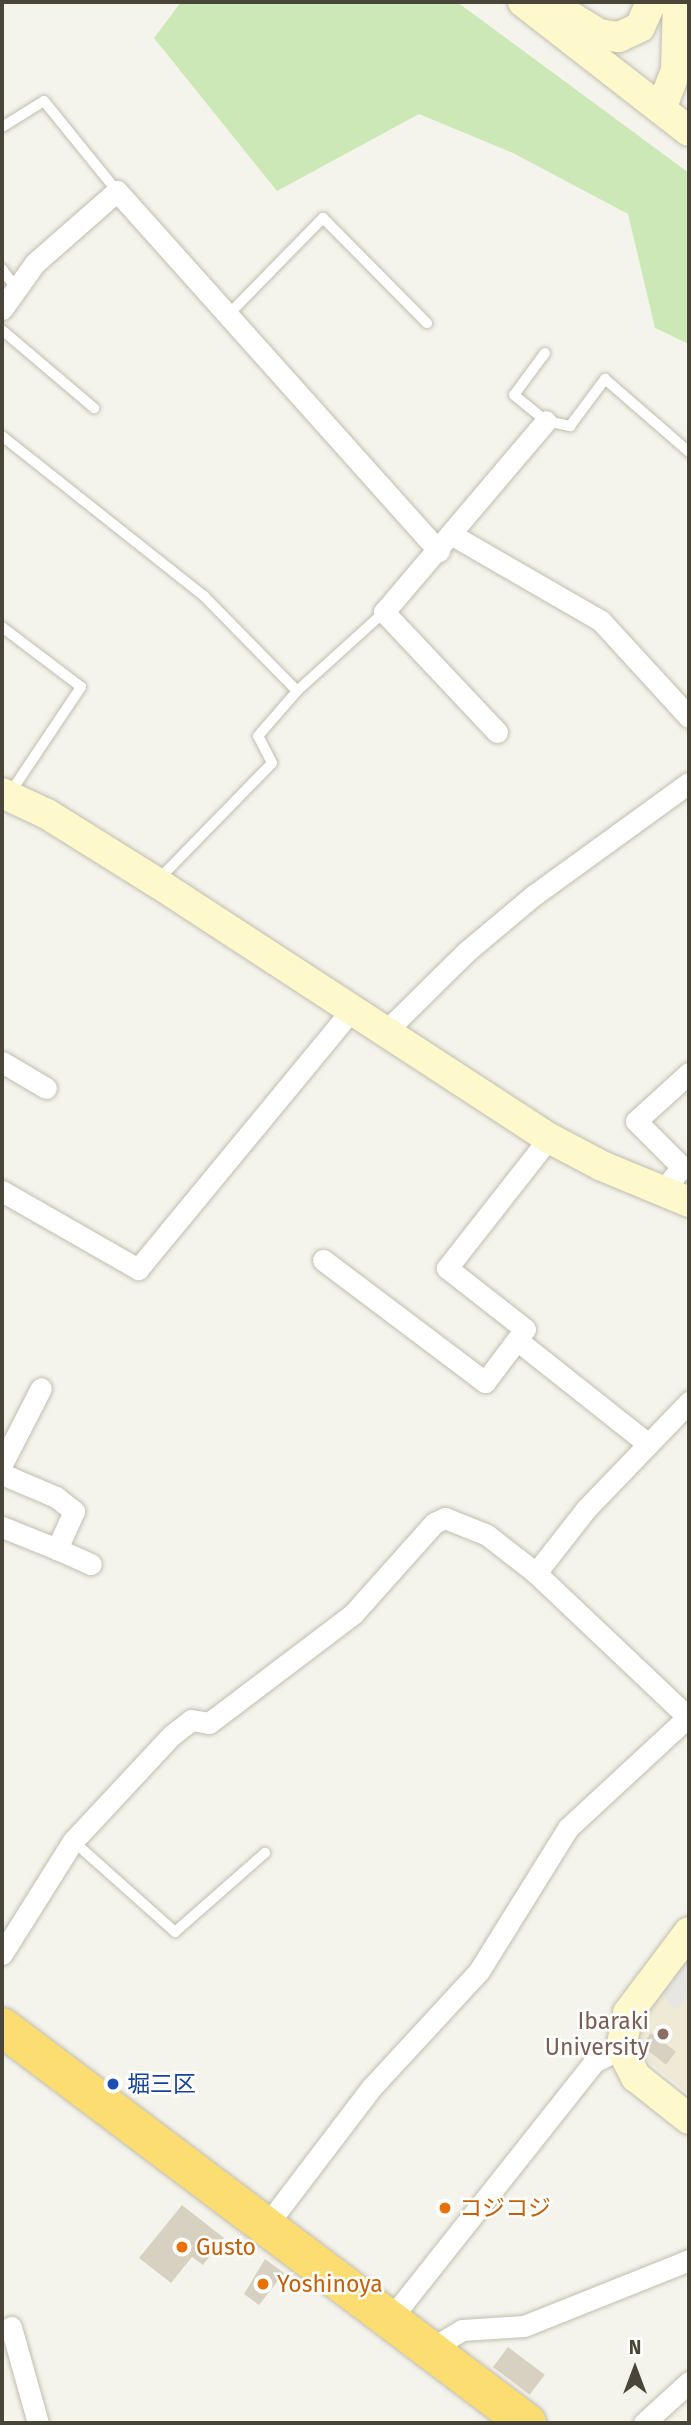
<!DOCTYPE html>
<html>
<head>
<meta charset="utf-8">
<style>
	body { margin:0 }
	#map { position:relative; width:691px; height:2425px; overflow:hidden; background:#f5f4ec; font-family:"Fira Sans","Noto Sans JP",sans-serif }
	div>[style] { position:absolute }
	.education>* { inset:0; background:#eeead6 }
	.green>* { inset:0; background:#cce8b6 }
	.parking>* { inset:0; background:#e7e6e3 }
	.building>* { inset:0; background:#d7d1c1; transform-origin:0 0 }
	.roads { filter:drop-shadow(0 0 2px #c1bdae) drop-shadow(0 0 2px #c1bdae) }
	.lane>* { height:10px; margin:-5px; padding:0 5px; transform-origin:5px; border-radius:5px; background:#fff }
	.street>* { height:21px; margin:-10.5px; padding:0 10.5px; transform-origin:10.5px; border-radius:10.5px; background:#fff }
	.secondary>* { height:30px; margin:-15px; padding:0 15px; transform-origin:15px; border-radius:15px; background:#fef8cd }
	.highway>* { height:38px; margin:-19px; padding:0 19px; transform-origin:19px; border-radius:19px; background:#fbdd71 }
	.dots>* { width:19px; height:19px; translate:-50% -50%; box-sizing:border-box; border:4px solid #fff; border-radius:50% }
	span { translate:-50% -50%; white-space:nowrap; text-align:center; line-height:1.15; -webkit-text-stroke:5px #fff; paint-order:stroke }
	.education-label { font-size:23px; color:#785e54 }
	.right { translate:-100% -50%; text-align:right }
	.transit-label { font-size:23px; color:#164399 }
	.left { translate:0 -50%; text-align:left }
	.food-label { font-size:23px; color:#c56008 }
	.frame { position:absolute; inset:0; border:4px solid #4a4539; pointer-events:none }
	.north { position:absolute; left:600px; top:2334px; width:70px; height:70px; -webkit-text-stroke:5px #fff; paint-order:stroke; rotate:0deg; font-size:19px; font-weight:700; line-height:28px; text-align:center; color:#4a4539 }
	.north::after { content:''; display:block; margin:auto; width:24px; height:32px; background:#4a4539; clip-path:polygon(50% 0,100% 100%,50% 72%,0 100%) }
</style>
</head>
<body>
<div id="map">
	<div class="education">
		<div style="clip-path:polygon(689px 1941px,689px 2094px,638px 2053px,633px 2015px)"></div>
	</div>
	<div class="green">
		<div style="clip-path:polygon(181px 2px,457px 2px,689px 173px,689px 344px,655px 328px,628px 214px,513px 153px,419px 114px,277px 191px,154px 38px)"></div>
	</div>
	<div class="parking">
		<div style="clip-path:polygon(689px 1949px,689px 1994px,676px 2010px,657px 1990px)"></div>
	</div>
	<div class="building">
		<div style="left:651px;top:2033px;width:31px;height:16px;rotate:37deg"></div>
		<div style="clip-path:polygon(182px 2205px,224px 2238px,203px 2265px,192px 2257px,171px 2283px,139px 2258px)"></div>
		<div style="clip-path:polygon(265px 2259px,284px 2273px,259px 2305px,244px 2294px)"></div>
		<div style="left:508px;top:2347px;width:46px;height:25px;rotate:37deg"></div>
	</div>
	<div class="roads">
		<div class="lane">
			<div style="left:2px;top:127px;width:49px;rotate:-31.8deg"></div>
			<div style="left:44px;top:101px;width:116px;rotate:51deg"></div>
			<div style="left:2px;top:269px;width:22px;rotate:54deg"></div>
			<div style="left:228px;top:315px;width:136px;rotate:-45.6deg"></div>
			<div style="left:323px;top:218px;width:148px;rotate:45.3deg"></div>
			<div style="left:2px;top:330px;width:121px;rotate:40.3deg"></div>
			<div style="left:545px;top:353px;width:52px;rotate:126.4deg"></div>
			<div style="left:514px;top:395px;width:41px;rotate:39.1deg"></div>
			<div style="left:546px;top:421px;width:25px;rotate:12deg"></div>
			<div style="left:570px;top:426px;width:59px;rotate:-53.3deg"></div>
			<div style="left:605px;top:379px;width:111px;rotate:41deg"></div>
			<div style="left:2px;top:436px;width:258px;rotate:38.4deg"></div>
			<div style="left:204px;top:596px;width:133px;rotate:45.6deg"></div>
			<div style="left:2px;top:627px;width:99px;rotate:37.2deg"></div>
			<div style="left:81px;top:687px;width:128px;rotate:123.8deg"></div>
			<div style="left:158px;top:880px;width:163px;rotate:-45.7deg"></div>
			<div style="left:272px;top:763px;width:30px;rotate:-117deg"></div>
			<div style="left:258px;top:736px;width:60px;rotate:-49.1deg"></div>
			<div style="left:297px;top:691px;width:118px;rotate:-42.2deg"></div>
			<div style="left:73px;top:1841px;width:137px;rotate:41.7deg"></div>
			<div style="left:175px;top:1932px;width:120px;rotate:-41.3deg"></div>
		</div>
		<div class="street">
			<div style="left:2px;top:309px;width:57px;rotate:-54.3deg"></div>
			<div style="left:35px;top:263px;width:109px;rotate:-41.3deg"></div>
			<div style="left:117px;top:191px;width:483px;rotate:48.2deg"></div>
			<div style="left:454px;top:536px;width:170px;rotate:30deg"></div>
			<div style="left:601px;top:621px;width:130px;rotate:47.5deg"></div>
			<div style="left:497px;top:732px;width:165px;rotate:-133.3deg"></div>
			<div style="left:384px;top:612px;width:250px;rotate:-49.7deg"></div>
			<div style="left:387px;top:1030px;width:111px;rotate:-44.6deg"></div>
			<div style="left:466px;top:952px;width:89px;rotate:-40deg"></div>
			<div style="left:534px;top:895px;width:191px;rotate:-35.9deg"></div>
			<div style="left:2px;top:1062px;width:51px;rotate:30.6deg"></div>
			<div style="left:2px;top:1191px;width:157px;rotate:29.8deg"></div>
			<div style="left:138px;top:1269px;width:337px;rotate:-50.5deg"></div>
			<div style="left:662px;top:1191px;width:31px;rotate:-50deg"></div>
			<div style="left:682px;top:1167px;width:65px;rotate:-135deg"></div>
			<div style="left:636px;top:1121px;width:72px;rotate:-42.2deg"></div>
			<div style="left:323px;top:1260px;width:203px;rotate:37deg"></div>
			<div style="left:485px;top:1382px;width:66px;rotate:-53deg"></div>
			<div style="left:525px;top:1329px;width:99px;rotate:-142deg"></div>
			<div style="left:447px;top:1268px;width:165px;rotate:-51.9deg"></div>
			<div style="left:517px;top:1340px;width:167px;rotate:38.4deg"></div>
			<div style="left:2px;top:1464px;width:85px;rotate:-62.8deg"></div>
			<div style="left:2px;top:1474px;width:59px;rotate:23.1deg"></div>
			<div style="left:56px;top:1497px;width:23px;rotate:38deg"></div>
			<div style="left:74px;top:1511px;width:42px;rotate:114.1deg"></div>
			<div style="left:57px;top:1549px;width:59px;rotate:-158.2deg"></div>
			<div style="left:57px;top:1549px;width:37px;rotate:24deg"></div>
			<div style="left:536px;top:1573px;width:81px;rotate:-52deg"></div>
			<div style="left:586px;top:1509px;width:149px;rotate:-46.1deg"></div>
			<div style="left:2px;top:1954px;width:133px;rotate:-57.9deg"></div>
			<div style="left:73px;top:1841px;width:145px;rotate:-47deg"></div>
			<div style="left:172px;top:1735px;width:24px;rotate:-38deg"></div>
			<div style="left:191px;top:1720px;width:18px;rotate:9deg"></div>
			<div style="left:209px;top:1723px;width:181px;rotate:-37.1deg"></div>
			<div style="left:353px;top:1614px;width:122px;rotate:-48.3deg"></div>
			<div style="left:434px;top:1523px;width:12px;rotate:-24deg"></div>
			<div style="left:445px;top:1518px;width:45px;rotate:22deg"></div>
			<div style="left:487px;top:1535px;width:62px;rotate:37.8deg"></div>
			<div style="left:536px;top:1573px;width:211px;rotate:43.5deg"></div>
			<div style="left:266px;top:2226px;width:175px;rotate:-52.7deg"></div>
			<div style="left:372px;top:2087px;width:158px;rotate:-47.3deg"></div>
			<div style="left:479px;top:1971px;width:168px;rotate:-58.1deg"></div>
			<div style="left:568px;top:1828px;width:163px;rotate:-42.8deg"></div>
			<div style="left:392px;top:2317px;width:325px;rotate:-51.6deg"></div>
			<div style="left:594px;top:2062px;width:30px;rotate:-27deg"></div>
			<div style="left:11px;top:2327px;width:100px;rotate:74.3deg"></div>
			<div style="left:432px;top:2348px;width:35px;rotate:-31deg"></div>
			<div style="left:462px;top:2330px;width:62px;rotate:-3.7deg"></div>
			<div style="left:524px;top:2326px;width:178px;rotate:-21.8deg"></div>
			<div style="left:644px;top:2423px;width:61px;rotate:-42.3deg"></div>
		</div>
		<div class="secondary">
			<div style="left:523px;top:2px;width:210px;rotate:37.9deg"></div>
			<div style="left:560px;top:10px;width:46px;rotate:31.6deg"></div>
			<div style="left:599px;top:34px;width:20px;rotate:9deg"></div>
			<div style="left:619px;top:37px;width:23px;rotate:-25deg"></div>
			<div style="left:640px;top:27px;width:27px;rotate:-66deg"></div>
			<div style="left:661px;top:109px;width:42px;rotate:-69deg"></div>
			<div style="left:676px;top:70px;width:68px;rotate:-88.3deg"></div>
			<div style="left:2px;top:793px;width:50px;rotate:25deg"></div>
			<div style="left:47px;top:814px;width:128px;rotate:32deg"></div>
			<div style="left:156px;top:882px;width:469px;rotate:33.1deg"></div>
			<div style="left:549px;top:1138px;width:60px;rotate:27.8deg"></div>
			<div style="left:602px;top:1166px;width:94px;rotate:22.5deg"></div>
			<div style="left:689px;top:1932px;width:101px;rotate:127deg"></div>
			<div style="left:628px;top:2013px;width:36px;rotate:101deg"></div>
			<div style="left:621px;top:2048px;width:33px;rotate:63deg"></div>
			<div style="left:636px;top:2077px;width:68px;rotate:38.4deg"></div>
		</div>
		<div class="highway">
			<div style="left:2px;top:2027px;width:658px;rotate:37.03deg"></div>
		</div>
	</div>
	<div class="dots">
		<div style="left:663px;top:2034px;background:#8d6e63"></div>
		<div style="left:113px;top:2084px;background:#1a4fb4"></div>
		<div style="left:445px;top:2208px;background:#e8710a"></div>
		<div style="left:182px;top:2247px;background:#e8710a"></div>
		<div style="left:263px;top:2284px;background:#e8710a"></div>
	</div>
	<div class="education-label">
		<span class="right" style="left:649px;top:2034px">Ibaraki<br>University</span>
	</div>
	<div class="transit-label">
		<span class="left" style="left:127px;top:2084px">堀三区</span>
	</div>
	<div class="food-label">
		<span class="left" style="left:459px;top:2208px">コジコジ</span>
		<span class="left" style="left:196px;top:2247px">Gusto</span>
		<span class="left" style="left:277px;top:2284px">Yoshinoya</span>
	</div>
	<div class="frame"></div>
	<div class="north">N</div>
</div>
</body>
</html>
